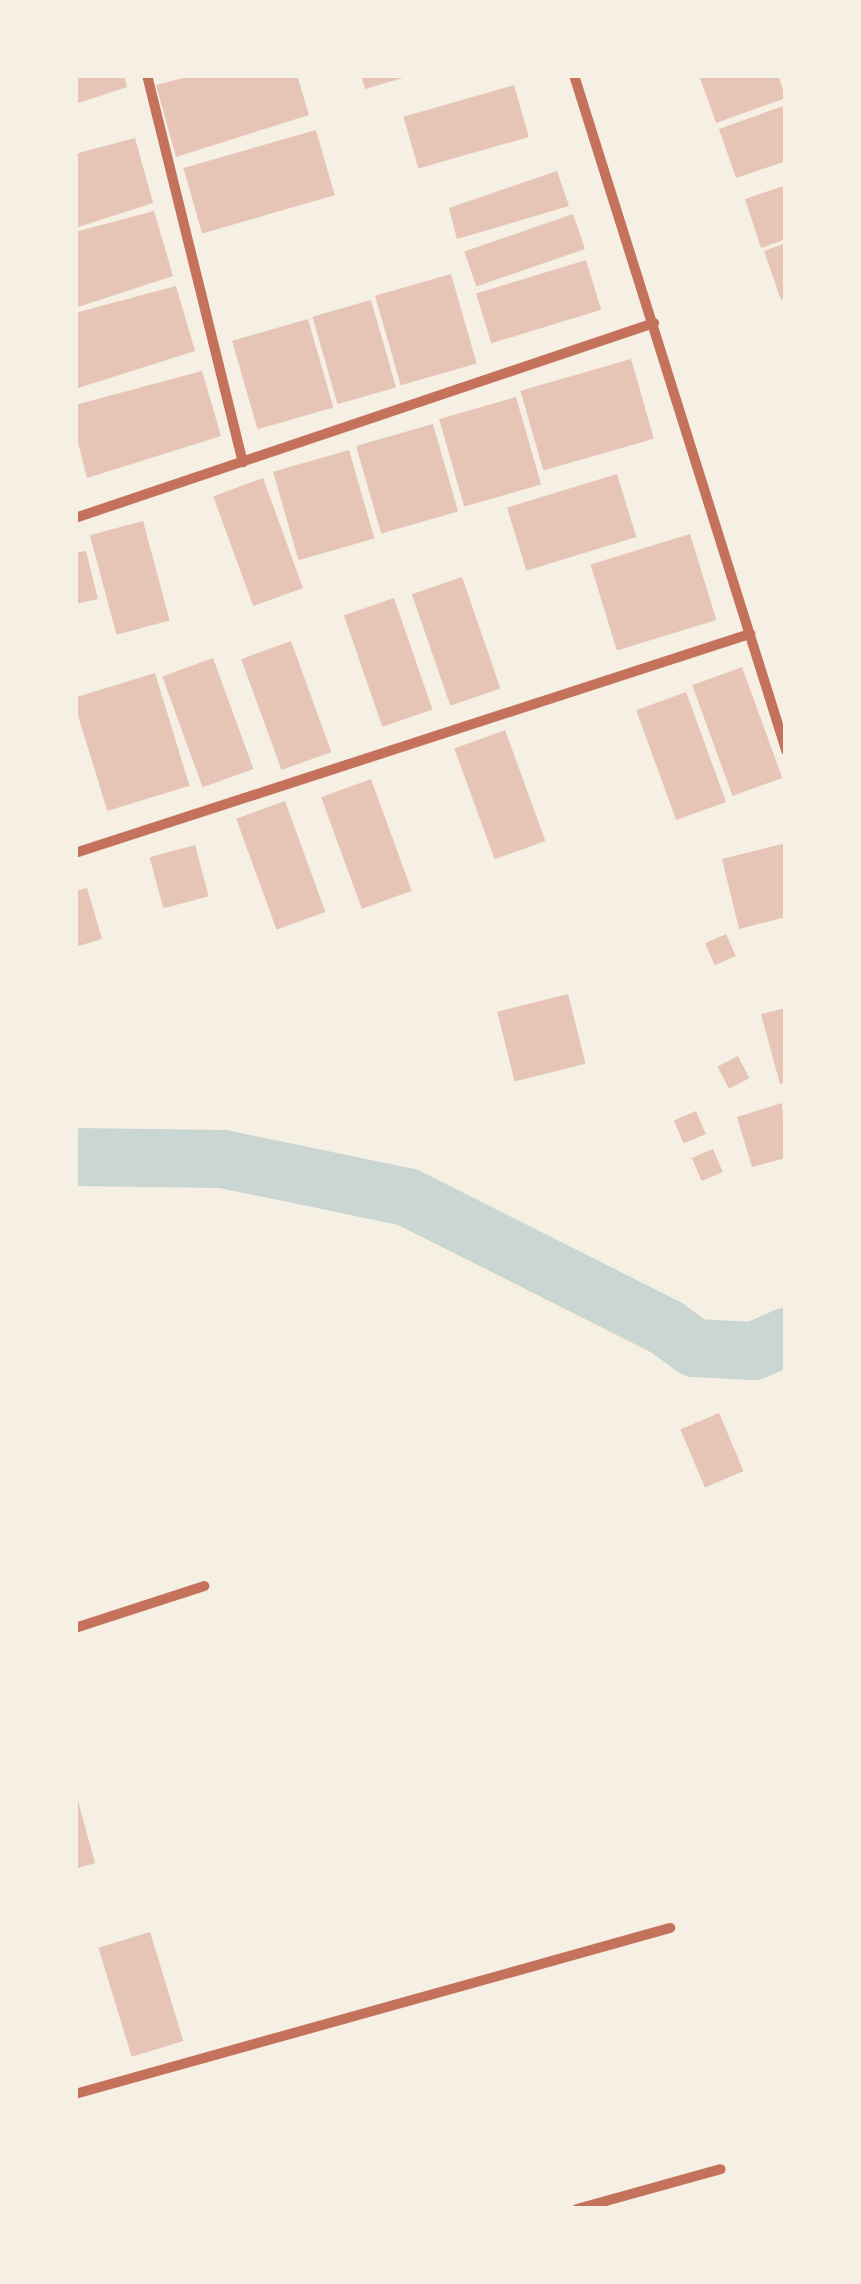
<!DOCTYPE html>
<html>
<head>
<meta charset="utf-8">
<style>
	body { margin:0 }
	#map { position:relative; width:861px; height:2284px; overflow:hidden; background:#f6efe4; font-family:Mulish,sans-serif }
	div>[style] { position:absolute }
	.canal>* { height:58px; margin:-29px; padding:0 29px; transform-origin:29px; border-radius:29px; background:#c9d6d2 }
	.building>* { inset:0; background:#e6c5b7; transform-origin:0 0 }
	.minor>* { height:10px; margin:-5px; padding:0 5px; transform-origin:5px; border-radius:5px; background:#c5725c }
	span { translate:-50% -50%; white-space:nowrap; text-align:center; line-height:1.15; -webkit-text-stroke:8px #f6efe4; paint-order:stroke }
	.frame { position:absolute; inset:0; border:78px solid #f6efe4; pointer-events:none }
</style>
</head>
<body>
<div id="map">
	<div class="canal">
		<div style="left:75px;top:1157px;width:148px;rotate:0.8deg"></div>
		<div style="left:223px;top:1159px;width:188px;rotate:11.7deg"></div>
		<div style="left:407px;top:1197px;width:291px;rotate:26.7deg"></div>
		<div style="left:667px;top:1328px;width:34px;rotate:36deg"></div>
		<div style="left:695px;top:1348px;width:59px;rotate:2.9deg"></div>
		<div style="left:754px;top:1351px;width:35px;rotate:-24deg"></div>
	</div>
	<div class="building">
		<div style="clip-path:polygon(75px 75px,124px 75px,127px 87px,75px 104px)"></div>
		<div style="clip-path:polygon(195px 75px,297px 75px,309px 115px,176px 157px,156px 85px)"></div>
		<div style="clip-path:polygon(361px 75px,410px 75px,410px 76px,365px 89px)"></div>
		<div style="clip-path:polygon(699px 75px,778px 75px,786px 98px,716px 123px)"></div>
		<div style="left:514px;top:85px;width:54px;height:115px;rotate:74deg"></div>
		<div style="clip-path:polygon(786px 105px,786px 161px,736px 178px,719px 129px)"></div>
		<div style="left:316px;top:130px;width:68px;height:138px;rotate:74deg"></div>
		<div style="clip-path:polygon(135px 138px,153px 203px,75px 228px,75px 154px)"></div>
		<div style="clip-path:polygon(557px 171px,569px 206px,457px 239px,449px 208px)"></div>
		<div style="clip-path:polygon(786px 185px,786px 239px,761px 248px,745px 199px)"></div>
		<div style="clip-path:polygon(154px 211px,173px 276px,75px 308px,75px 232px)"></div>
		<div style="left:573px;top:214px;width:37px;height:115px;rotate:71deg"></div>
		<div style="clip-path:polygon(786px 243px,786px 298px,781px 300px,764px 251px)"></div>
		<div style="left:586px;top:260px;width:52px;height:115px;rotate:73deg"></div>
		<div style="left:451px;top:274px;width:93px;height:79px;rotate:74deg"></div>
		<div style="clip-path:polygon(176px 286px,195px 351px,75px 389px,75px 313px)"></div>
		<div style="left:371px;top:300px;width:91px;height:61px;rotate:74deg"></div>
		<div style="left:308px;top:319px;width:92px;height:79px;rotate:74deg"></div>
		<div style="left:631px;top:359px;width:83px;height:115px;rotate:74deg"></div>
		<div style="clip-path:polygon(202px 371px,221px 436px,87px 478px,75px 431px,75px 405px)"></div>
		<div style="left:516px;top:397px;width:91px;height:80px;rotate:74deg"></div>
		<div style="left:433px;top:424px;width:91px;height:80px;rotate:74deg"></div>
		<div style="left:349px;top:450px;width:92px;height:79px;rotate:74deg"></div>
		<div style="left:617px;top:474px;width:66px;height:115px;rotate:73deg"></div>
		<div style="left:263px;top:478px;width:117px;height:53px;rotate:70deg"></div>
		<div style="left:143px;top:521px;width:103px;height:55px;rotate:75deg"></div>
		<div style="left:690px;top:534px;width:90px;height:104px;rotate:73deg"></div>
		<div style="clip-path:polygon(86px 551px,98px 599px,75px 604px,75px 553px)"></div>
		<div style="left:462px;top:577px;width:118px;height:53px;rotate:71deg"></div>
		<div style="left:394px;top:598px;width:118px;height:53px;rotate:71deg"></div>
		<div style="left:291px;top:641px;width:118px;height:53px;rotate:70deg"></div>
		<div style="left:213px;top:658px;width:118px;height:54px;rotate:70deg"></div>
		<div style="left:742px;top:667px;width:118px;height:53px;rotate:70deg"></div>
		<div style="left:155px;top:673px;width:118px;height:86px;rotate:73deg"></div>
		<div style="left:686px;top:692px;width:117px;height:53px;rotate:70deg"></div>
		<div style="left:505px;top:730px;width:118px;height:54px;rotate:70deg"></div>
		<div style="left:371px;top:779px;width:119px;height:53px;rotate:70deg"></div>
		<div style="left:285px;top:801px;width:118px;height:52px;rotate:70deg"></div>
		<div style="clip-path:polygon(786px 843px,786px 917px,739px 929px,722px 859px)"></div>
		<div style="left:195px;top:845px;width:53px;height:47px;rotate:75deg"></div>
		<div style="clip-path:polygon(87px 888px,102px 939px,75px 947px,75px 891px)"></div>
		<div style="left:726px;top:934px;width:24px;height:23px;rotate:66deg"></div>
		<div style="left:568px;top:994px;width:72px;height:73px;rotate:76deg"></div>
		<div style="clip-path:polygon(786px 1008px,786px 1082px,780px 1084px,761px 1014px)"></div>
		<div style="left:738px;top:1056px;width:25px;height:23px;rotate:63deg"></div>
		<div style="clip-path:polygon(782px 1103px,786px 1158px,752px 1167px,737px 1117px)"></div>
		<div style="left:696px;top:1111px;width:25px;height:24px;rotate:67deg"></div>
		<div style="left:713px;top:1149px;width:25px;height:23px;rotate:67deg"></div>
		<div style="left:719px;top:1413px;width:63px;height:42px;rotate:67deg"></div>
		<div style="clip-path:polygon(78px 1801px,95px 1863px,75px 1869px,75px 1802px)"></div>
		<div style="left:150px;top:1932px;width:114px;height:54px;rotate:73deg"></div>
	</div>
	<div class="minor">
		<div style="left:147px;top:75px;width:399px;rotate:76.1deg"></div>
		<div style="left:574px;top:75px;width:708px;rotate:72.56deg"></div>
		<div style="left:75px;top:518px;width:611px;rotate:-18.61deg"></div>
		<div style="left:75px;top:853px;width:710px;rotate:-17.98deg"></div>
		<div style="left:75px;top:1628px;width:136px;rotate:-18deg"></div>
		<div style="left:75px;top:2094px;width:618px;rotate:-15.59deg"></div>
		<div style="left:577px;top:2209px;width:149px;rotate:-15.5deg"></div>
	</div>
	<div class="frame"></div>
</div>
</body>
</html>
